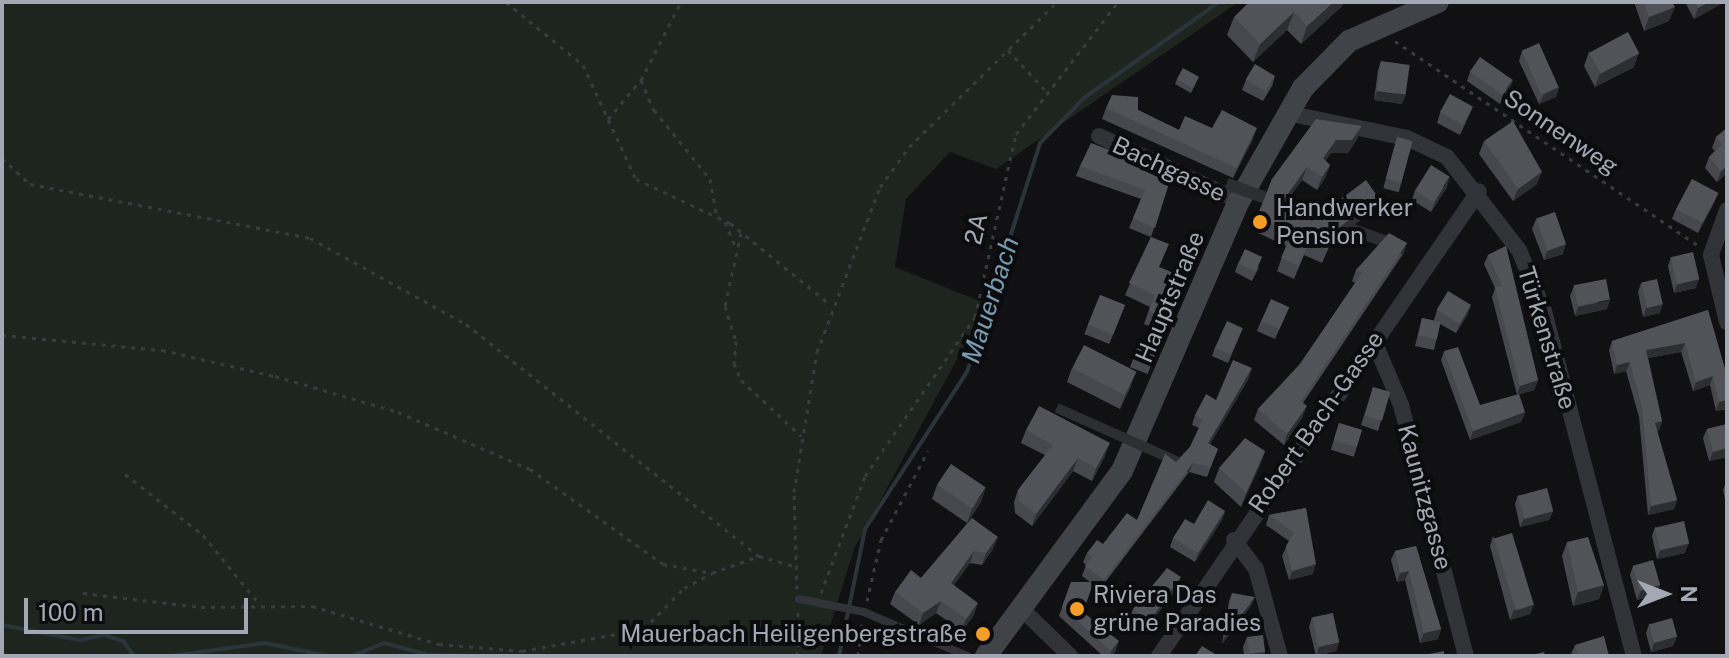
<!DOCTYPE html>
<html>
<head>
<meta charset="utf-8">
<style>
	body { margin:0 }
	#map { position:relative; width:1729px; height:658px; overflow:hidden; background:#111113; font-family:"Public Sans",sans-serif }
	div>[style] { position:absolute }
	.green>* { inset:0; background:#1d251e }
	.stream>* { height:4px; margin:-2px; padding:0 2px; transform-origin:2px; border-radius:2px; background:#2a353b }
	.path>* { height:3px; margin-top:-1.5px; transform-origin:0; background:repeating-linear-gradient(90deg,#383b3f 0 4px,transparent 0 10px) }
	.lane>* { height:8px; margin:-4px; padding:0 4px; transform-origin:4px; border-radius:4px; background:#323338 }
	.street>* { height:16px; margin:-8px; padding:0 8px; transform-origin:8px; border-radius:8px; background:#323338 }
	.secondary>* { height:22px; margin:-11px; padding:0 11px; transform-origin:11px; border-radius:11px; background:#404348 }
	.wall>* { inset:0; background:#47484e; transform-origin:0 0 }
	.shaded-wall>* { inset:0; background:#2d2e32; transform-origin:0 0 }
	.building>* { inset:0; background:#515359; transform-origin:0 0 }
	.dots>* { width:22px; height:22px; translate:-50% -50%; box-sizing:border-box; border:4px solid #0c0c0e; border-radius:50% }
	span { translate:-50% -50%; white-space:nowrap; text-align:center; line-height:1.15; -webkit-text-stroke:8px #0c0c0e; paint-order:stroke }
	.street-label { font-size:24px; color:#a2a9b4 }
	.poi-label { font-size:24px; color:#a2a9b4 }
	.left { translate:0 -50%; text-align:left }
	.right { translate:-100% -50%; text-align:right }
	.water-label { font-size:26px; color:#789bb0; font-style:italic }
	.frame { position:absolute; inset:0; border:4px solid #a2a9b4; pointer-events:none }
	.north { position:absolute; left:1625px; top:554px; width:80px; height:80px; -webkit-text-stroke:6px #0c0c0e; paint-order:stroke; rotate:90deg; font-size:22px; font-weight:700; line-height:32px; text-align:center; color:#a2a9b4 }
	.north::after { content:''; display:block; margin:auto; width:28px; height:36px; background:#a2a9b4; clip-path:polygon(50% 0,100% 100%,50% 72%,0 100%) }
	.scale { position:absolute; left:24px; top:598px; width:224px; height:36px; box-sizing:border-box; border:4px solid #a2a9b4; border-top:0; padding-left:10px; font-size:24px; line-height:28px; white-space:nowrap; color:#a2a9b4; -webkit-text-stroke:6px #0c0c0e; paint-order:stroke }
</style>
</head>
<body>
<div id="map">
	<div class="green">
		<div style="clip-path:polygon(2px 2px,1239px 2px,996px 169px,950px 152px,906px 199px,895px 267px,987px 304px,854px 549px,821px 656px,2px 656px)"></div>
	</div>
	<div class="stream">
		<div style="left:2px;top:625px;width:79px;rotate:10.9deg"></div>
		<div style="left:80px;top:640px;width:25px;rotate:-12deg"></div>
		<div style="left:104px;top:635px;width:20px;rotate:18deg"></div>
		<div style="left:123px;top:641px;width:19px;rotate:54deg"></div>
		<div style="left:171px;top:656px;width:95px;rotate:-7.9deg"></div>
		<div style="left:265px;top:643px;width:64px;rotate:11.7deg"></div>
		<div style="left:352px;top:656px;width:35px;rotate:-22deg"></div>
		<div style="left:384px;top:643px;width:47px;rotate:14.9deg"></div>
		<div style="left:429px;top:655px;width:46px;rotate:1.2deg"></div>
		<div style="left:839px;top:656px;width:130px;rotate:-78.4deg"></div>
		<div style="left:865px;top:529px;width:187px;rotate:-57deg"></div>
		<div style="left:967px;top:372px;width:240px;rotate:-72.3deg"></div>
		<div style="left:1040px;top:143px;width:63px;rotate:-45.6deg"></div>
		<div style="left:1084px;top:98px;width:166px;rotate:-35.4deg"></div>
	</div>
	<div class="path">
		<div style="left:506px;top:2px;width:99px;rotate:39.3deg"></div>
		<div style="left:583px;top:65px;width:126px;rotate:65.1deg"></div>
		<div style="left:636px;top:179px;width:104px;rotate:25.1deg"></div>
		<div style="left:730px;top:223px;width:130px;rotate:39.1deg"></div>
		<div style="left:1395px;top:41px;width:368px;rotate:34deg"></div>
		<div style="left:1008px;top:50px;width:59px;rotate:47.1deg"></div>
		<div style="left:641px;top:80px;width:33px;rotate:67deg"></div>
		<div style="left:654px;top:110px;width:89px;rotate:50.9deg"></div>
		<div style="left:710px;top:179px;width:36px;rotate:80deg"></div>
		<div style="left:608px;top:119px;width:51px;rotate:-49.8deg"></div>
		<div style="left:641px;top:80px;width:88px;rotate:-62.9deg"></div>
		<div style="left:2px;top:158px;width:38px;rotate:43deg"></div>
		<div style="left:30px;top:184px;width:285px;rotate:10.9deg"></div>
		<div style="left:310px;top:238px;width:178px;rotate:28.9deg"></div>
		<div style="left:466px;top:324px;width:374px;rotate:38.4deg"></div>
		<div style="left:725px;top:222px;width:28px;rotate:67deg"></div>
		<div style="left:741px;top:233px;width:75px;rotate:102.4deg"></div>
		<div style="left:725px;top:306px;width:37px;rotate:73deg"></div>
		<div style="left:736px;top:341px;width:22px;rotate:95deg"></div>
		<div style="left:734px;top:363px;width:18px;rotate:68deg"></div>
		<div style="left:741px;top:380px;width:82px;rotate:43deg"></div>
		<div style="left:2px;top:335px;width:161px;rotate:5.4deg"></div>
		<div style="left:162px;top:350px;width:116px;rotate:13deg"></div>
		<div style="left:275px;top:376px;width:128px;rotate:16.3deg"></div>
		<div style="left:398px;top:412px;width:144px;rotate:23.4deg"></div>
		<div style="left:530px;top:469px;width:163px;rotate:35.5deg"></div>
		<div style="left:663px;top:564px;width:50px;rotate:10.4deg"></div>
		<div style="left:712px;top:573px;width:50px;rotate:-19.9deg"></div>
		<div style="left:759px;top:556px;width:36px;rotate:16deg"></div>
		<div style="left:125px;top:474px;width:99px;rotate:38deg"></div>
		<div style="left:203px;top:535px;width:90px;rotate:50.8deg"></div>
		<div style="left:797px;top:589px;width:97px;rotate:-91.8deg"></div>
		<div style="left:794px;top:492px;width:142px;rotate:-80.7deg"></div>
		<div style="left:817px;top:352px;width:177px;rotate:-69.1deg"></div>
		<div style="left:880px;top:187px;width:49px;rotate:-54.1deg"></div>
		<div style="left:909px;top:147px;width:207px;rotate:-44.4deg"></div>
		<div style="left:83px;top:593px;width:119px;rotate:6.8deg"></div>
		<div style="left:201px;top:607px;width:111px;rotate:-0.5deg"></div>
		<div style="left:312px;top:606px;width:133px;rotate:16.7deg"></div>
		<div style="left:439px;top:644px;width:83px;rotate:4.8deg"></div>
		<div style="left:522px;top:651px;width:124px;rotate:-10.2deg"></div>
		<div style="left:644px;top:629px;width:57px;rotate:-45.7deg"></div>
		<div style="left:684px;top:588px;width:32px;rotate:-28deg"></div>
		<div style="left:821px;top:593px;width:125px;rotate:-69.4deg"></div>
		<div style="left:865px;top:476px;width:193px;rotate:-55.3deg"></div>
		<div style="left:975px;top:317px;width:188px;rotate:-77.4deg"></div>
		<div style="left:1016px;top:134px;width:167px;rotate:-52.3deg"></div>
		<div style="left:867px;top:601px;width:63px;rotate:-77.1deg"></div>
		<div style="left:881px;top:540px;width:101px;rotate:-62.2deg"></div>
		<div style="left:797px;top:656px;width:48px;rotate:-88.8deg"></div>
		<div style="left:858px;top:656px;width:32px;rotate:-83deg"></div>
	</div>
	<div class="lane">
		<div style="left:799px;top:599px;width:66px;rotate:11.3deg"></div>
		<div style="left:864px;top:612px;width:112px;rotate:23.1deg"></div>
	</div>
	<div class="street">
		<div style="left:1287px;top:113px;width:123px;rotate:11.8deg"></div>
		<div style="left:1407px;top:138px;width:44px;rotate:25.4deg"></div>
		<div style="left:1447px;top:157px;width:118px;rotate:52.3deg"></div>
		<div style="left:1519px;top:250px;width:66px;rotate:67.7deg"></div>
		<div style="left:1544px;top:311px;width:357px;rotate:75.4deg"></div>
		<div style="left:1099px;top:136px;width:154px;rotate:24.9deg"></div>
		<div style="left:1727px;top:210px;width:48px;rotate:109.6deg"></div>
		<div style="left:1711px;top:255px;width:69px;rotate:76.6deg"></div>
		<div style="left:1374px;top:341px;width:69px;rotate:67.1deg"></div>
		<div style="left:1401px;top:405px;width:259px;rotate:75.5deg"></div>
		<div style="left:1234px;top:540px;width:36px;rotate:53deg"></div>
		<div style="left:1256px;top:569px;width:90px;rotate:74.6deg"></div>
		<div style="left:1021px;top:608px;width:69px;rotate:44.4deg"></div>
		<div style="left:1159px;top:656px;width:564px;rotate:-55.47deg"></div>
	</div>
	<div class="secondary">
		<div style="left:986px;top:656px;width:230px;rotate:-53.7deg"></div>
		<div style="left:1122px;top:471px;width:294px;rotate:-66.6deg"></div>
		<div style="left:1239px;top:201px;width:130px;rotate:-60.5deg"></div>
		<div style="left:1303px;top:88px;width:66px;rotate:-45.6deg"></div>
		<div style="left:1349px;top:41px;width:97px;rotate:-23.7deg"></div>
	</div>
	<div class="wall">
		<div style="clip-path:polygon(1634px 2px,1672px 2px,1669px 21px,1644px 31px)"></div>
		<div style="clip-path:polygon(1685px 2px,1721px 2px,1721px 4px,1694px 19px)"></div>
		<div style="clip-path:polygon(1342px 6px,1301px 44px,1287px 30px,1253px 62px,1227px 35px,1234px 17px)"></div>
		<div style="clip-path:polygon(1522px 51px,1559px 87px,1556px 97px,1539px 104px,1519px 61px)"></div>
		<div style="clip-path:polygon(1589px 52px,1634px 67px,1595px 87px,1584px 66px)"></div>
		<div style="clip-path:polygon(1381px 61px,1402px 104px,1374px 100px,1378px 70px)"></div>
		<div style="clip-path:polygon(1470px 72px,1510px 90px,1500px 104px,1467px 81px)"></div>
		<div style="clip-path:polygon(1275px 76px,1272px 86px,1263px 101px,1242px 90px,1246px 80px)"></div>
		<div style="clip-path:polygon(1199px 77px,1191px 93px,1175px 84px,1177px 79px)"></div>
		<div style="clip-path:polygon(1473px 107px,1460px 135px,1437px 123px,1440px 113px)"></div>
		<div style="clip-path:polygon(1106px 108px,1138px 110px,1179px 130px,1212px 128px,1253px 139px,1233px 178px,1102px 119px)"></div>
		<div style="clip-path:polygon(1362px 126px,1357px 139px,1348px 153px,1331px 153px,1325px 161px,1330px 165px,1325px 178px,1317px 190px,1302px 180px,1282px 207px,1312px 221px,1378px 197px,1373px 210px,1331px 243px,1322px 263px,1304px 255px,1294px 279px,1277px 271px,1286px 246px,1252px 230px,1272px 179px)"></div>
		<div style="clip-path:polygon(1727px 128px,1727px 173px,1717px 182px,1705px 168px,1709px 157px,1715px 151px,1712px 148px,1716px 137px)"></div>
		<div style="left:1397px;top:137px;width:16px;height:53px;rotate:15deg"></div>
		<div style="clip-path:polygon(1484px 141px,1537px 184px,1513px 201px,1479px 154px)"></div>
		<div style="clip-path:polygon(1080px 166px,1172px 174px,1151px 237px,1159px 267px,1185px 278px,1167px 333px,1144px 324px,1150px 307px,1125px 295px,1151px 237px,1129px 228px,1141px 199px,1076px 176px)"></div>
		<div style="clip-path:polygon(1447px 187px,1431px 212px,1412px 200px,1415px 190px)"></div>
		<div style="clip-path:polygon(1718px 193px,1714px 203px,1698px 233px,1672px 219px,1676px 209px)"></div>
		<div style="clip-path:polygon(1536px 219px,1563px 254px,1544px 260px,1532px 229px)"></div>
		<div style="clip-path:polygon(1407px 243px,1403px 254px,1303px 403px,1303px 416px,1284px 445px,1254px 420px,1258px 409px,1300px 364px,1355px 283px,1352px 281px,1356px 270px)"></div>
		<div style="clip-path:polygon(1506px 246px,1538px 380px,1534px 390px,1517px 395px,1492px 297px,1495px 288px,1484px 264px,1488px 255px)"></div>
		<div style="clip-path:polygon(1671px 257px,1696px 288px,1674px 293px,1668px 266px)"></div>
		<div style="clip-path:polygon(1238px 263px,1259px 267px,1252px 281px,1235px 272px)"></div>
		<div style="clip-path:polygon(1641px 283px,1660px 313px,1643px 317px,1638px 292px)"></div>
		<div style="clip-path:polygon(1574px 286px,1607px 309px,1575px 316px,1570px 296px)"></div>
		<div style="left:1100px;top:295px;width:27px;height:42px;rotate:22deg"></div>
		<div style="clip-path:polygon(1289px 307px,1275px 339px,1257px 331px,1261px 321px)"></div>
		<div style="clip-path:polygon(1437px 310px,1468px 314px,1456px 333px,1440px 324px,1434px 350px,1415px 346px,1422px 318px,1435px 321px,1434px 320px)"></div>
		<div style="clip-path:polygon(1708px 310px,1727px 376px,1727px 409px,1716px 411px,1710px 385px,1693px 391px,1681px 352px,1648px 358px,1662px 421px,1659px 430px,1657px 431px,1677px 500px,1674px 509px,1648px 515px,1639px 417px,1626px 371px,1614px 374px,1609px 350px,1612px 341px)"></div>
		<div style="clip-path:polygon(1243px 328px,1228px 363px,1212px 356px,1215px 347px)"></div>
		<div style="left:1140px;top:341px;width:19px;height:28px;rotate:21deg"></div>
		<div style="clip-path:polygon(1444px 351px,1480px 405px,1525px 412px,1521px 422px,1470px 440px,1441px 360px)"></div>
		<div style="clip-path:polygon(1072px 368px,1131px 386px,1120px 409px,1067px 382px)"></div>
		<div style="clip-path:polygon(1249px 378px,1210px 444px,1218px 449px,1207px 477px,1189px 472px,1100px 589px,1093px 584px,1083px 612px,1116px 651px,1111px 656px,1103px 656px,1059px 616px,1071px 582px,1090px 582px,1082px 576px,1086px 565px,1083px 562px,1087px 553px,1103px 544px,1137px 520px,1176px 462px,1190px 447px,1199px 428px,1192px 425px,1195px 415px)"></div>
		<div style="clip-path:polygon(1373px 387px,1381px 421px,1378px 431px,1361px 425px)"></div>
		<div style="left:1339px;top:423px;width:24px;height:28px;rotate:17deg"></div>
		<div style="clip-path:polygon(1727px 424px,1727px 457px,1709px 461px,1703px 438px,1707px 429px)"></div>
		<div style="clip-path:polygon(1026px 430px,1105px 456px,1092px 481px,1073px 471px,1032px 526px,1015px 513px,1014px 502px,1018px 490px,1045px 455px,1021px 443px)"></div>
		<div style="clip-path:polygon(1265px 451px,1260px 465px,1241px 507px,1214px 482px,1219px 468px)"></div>
		<div style="clip-path:polygon(1727px 480px,1727px 509px,1723px 490px)"></div>
		<div style="clip-path:polygon(937px 485px,981px 502px,967px 523px,932px 499px)"></div>
		<div style="clip-path:polygon(1518px 495px,1553px 511px,1549px 520px,1520px 527px,1515px 504px)"></div>
		<div style="clip-path:polygon(1306px 508px,1313px 574px,1289px 580px,1282px 556px,1289px 541px,1266px 525px,1269px 515px)"></div>
		<div style="clip-path:polygon(1225px 511px,1222px 520px,1195px 562px,1170px 547px,1173px 538px,1194px 524px)"></div>
		<div style="clip-path:polygon(972px 518px,993px 549px,982px 565px,970px 563px,954px 585px,974px 615px,962px 631px,936px 613px,919px 625px,890px 604px,895px 592px,921px 578px)"></div>
		<div style="clip-path:polygon(1655px 527px,1685px 553px,1657px 559px,1652px 536px)"></div>
		<div style="clip-path:polygon(1493px 536px,1530px 614px,1510px 620px,1490px 546px)"></div>
		<div style="clip-path:polygon(1567px 542px,1604px 585px,1599px 599px,1573px 606px,1562px 556px)"></div>
		<div style="clip-path:polygon(1416px 546px,1441px 629px,1438px 639px,1420px 643px,1405px 580px,1397px 582px,1391px 560px,1395px 551px)"></div>
		<div style="clip-path:polygon(1633px 566px,1657px 594px,1637px 600px,1630px 575px)"></div>
		<div style="clip-path:polygon(1178px 586px,1145px 631px,1129px 619px,1133px 609px)"></div>
		<div style="clip-path:polygon(1232px 593px,1252px 604px,1222px 644px,1229px 601px)"></div>
		<div style="clip-path:polygon(1312px 617px,1339px 642px,1336px 651px,1316px 656px,1309px 627px)"></div>
		<div style="clip-path:polygon(1649px 624px,1677px 636px,1673px 646px,1651px 652px,1646px 633px)"></div>
		<div style="clip-path:polygon(1247px 637px,1265px 652px,1263px 656px,1244px 656px,1243px 647px)"></div>
		<div style="clip-path:polygon(1575px 645px,1609px 656px,1572px 656px,1571px 654px)"></div>
	</div>
	<div class="shaded-wall">
		<div style="clip-path:polygon(1334px 2px,1344px 2px,1342px 6px,1301px 44px,1307px 26px)"></div>
		<div style="clip-path:polygon(1709px 2px,1721px 2px,1721px 4px,1694px 19px,1698px 8px)"></div>
		<div style="clip-path:polygon(1675px 7px,1669px 21px,1644px 31px,1649px 17px)"></div>
		<div style="clip-path:polygon(1294px 12px,1287px 30px,1253px 62px,1260px 44px)"></div>
		<div style="clip-path:polygon(1639px 53px,1634px 67px,1595px 87px,1600px 73px)"></div>
		<div style="clip-path:polygon(1513px 80px,1510px 90px,1500px 104px,1503px 95px)"></div>
		<div style="clip-path:polygon(1559px 87px,1556px 97px,1539px 104px,1543px 95px)"></div>
		<div style="clip-path:polygon(1377px 91px,1406px 95px,1402px 104px,1374px 100px)"></div>
		<div style="clip-path:polygon(1362px 126px,1357px 139px,1348px 153px,1331px 153px,1318px 171px,1323px 158px,1336px 140px)"></div>
		<div style="clip-path:polygon(1257px 128px,1253px 139px,1233px 178px,1237px 168px)"></div>
		<div style="clip-path:polygon(1330px 165px,1325px 178px,1317px 190px,1322px 177px)"></div>
		<div style="clip-path:polygon(1727px 166px,1727px 173px,1717px 182px,1721px 171px)"></div>
		<div style="clip-path:polygon(1307px 167px,1302px 180px,1274px 219px,1279px 206px)"></div>
		<div style="clip-path:polygon(1542px 172px,1537px 184px,1513px 201px,1518px 189px)"></div>
		<div style="clip-path:polygon(1450px 177px,1447px 187px,1431px 212px,1435px 202px)"></div>
		<div style="clip-path:polygon(1718px 193px,1714px 203px,1698px 233px,1702px 223px)"></div>
		<div style="clip-path:polygon(1378px 197px,1373px 210px,1331px 243px,1322px 263px,1336px 230px)"></div>
		<div style="left:1407px;top:243px;width:12px;height:190px;rotate:110deg"></div>
		<div style="clip-path:polygon(1566px 244px,1563px 254px,1544px 260px,1547px 251px)"></div>
		<div style="clip-path:polygon(1699px 279px,1696px 288px,1674px 293px,1677px 284px)"></div>
		<div style="clip-path:polygon(1610px 300px,1607px 309px,1575px 316px,1578px 307px)"></div>
		<div style="clip-path:polygon(1663px 304px,1660px 313px,1643px 317px,1646px 308px)"></div>
		<div style="clip-path:polygon(1471px 305px,1468px 314px,1456px 333px,1460px 324px)"></div>
		<div style="clip-path:polygon(1685px 343px,1681px 352px,1643px 359px,1646px 350px)"></div>
		<div style="clip-path:polygon(1630px 362px,1626px 371px,1614px 374px,1617px 365px)"></div>
		<div style="clip-path:polygon(1252px 368px,1249px 378px,1205px 452px,1208px 443px)"></div>
		<div style="clip-path:polygon(1136px 372px,1131px 386px,1120px 409px,1125px 395px)"></div>
		<div style="clip-path:polygon(1713px 376px,1710px 385px,1693px 391px,1696px 382px)"></div>
		<div style="clip-path:polygon(1538px 380px,1534px 390px,1517px 395px,1520px 386px)"></div>
		<div style="clip-path:polygon(1727px 400px,1727px 409px,1716px 411px,1719px 402px)"></div>
		<div style="clip-path:polygon(1307px 406px,1303px 416px,1284px 445px,1287px 434px)"></div>
		<div style="clip-path:polygon(1525px 412px,1521px 422px,1470px 440px,1473px 431px)"></div>
		<div style="clip-path:polygon(1662px 421px,1659px 430px,1652px 432px,1655px 423px)"></div>
		<div style="clip-path:polygon(1110px 443px,1105px 456px,1092px 481px,1096px 468px)"></div>
		<div style="clip-path:polygon(1727px 448px,1727px 457px,1709px 461px,1713px 452px)"></div>
		<div style="clip-path:polygon(1265px 451px,1260px 465px,1241px 507px,1246px 493px)"></div>
		<div style="clip-path:polygon(1078px 458px,1073px 471px,1032px 526px,1036px 514px)"></div>
		<div style="left:1193px;top:463px;width:10px;height:147px;rotate:114deg"></div>
		<div style="clip-path:polygon(986px 488px,981px 502px,967px 523px,972px 509px)"></div>
		<div style="clip-path:polygon(1677px 500px,1674px 509px,1648px 515px,1651px 506px)"></div>
		<div style="clip-path:polygon(1225px 511px,1222px 520px,1195px 562px,1198px 553px)"></div>
		<div style="clip-path:polygon(1553px 511px,1549px 520px,1520px 527px,1524px 518px)"></div>
		<div style="clip-path:polygon(998px 537px,993px 549px,982px 565px,986px 553px)"></div>
		<div style="clip-path:polygon(1689px 543px,1685px 553px,1657px 559px,1660px 550px)"></div>
		<div style="clip-path:polygon(974px 551px,970px 563px,947px 595px,951px 583px)"></div>
		<div style="clip-path:polygon(1316px 564px,1313px 574px,1289px 580px,1292px 571px)"></div>
		<div style="clip-path:polygon(1409px 571px,1405px 580px,1397px 582px,1400px 573px)"></div>
		<div style="clip-path:polygon(1181px 577px,1178px 586px,1145px 631px,1149px 622px)"></div>
		<div style="clip-path:polygon(1604px 585px,1599px 599px,1573px 606px,1578px 592px)"></div>
		<div style="clip-path:polygon(1660px 585px,1657px 594px,1637px 600px,1641px 590px)"></div>
		<div style="clip-path:polygon(1255px 597px,1252px 604px,1222px 644px,1225px 636px)"></div>
		<div style="clip-path:polygon(941px 601px,936px 613px,919px 625px,923px 613px)"></div>
		<div style="clip-path:polygon(978px 603px,974px 615px,962px 631px,966px 619px)"></div>
		<div style="clip-path:polygon(1534px 605px,1530px 614px,1510px 620px,1514px 610px)"></div>
		<div style="clip-path:polygon(1441px 629px,1438px 639px,1420px 643px,1424px 633px)"></div>
		<div style="clip-path:polygon(1677px 636px,1673px 646px,1651px 652px,1654px 643px)"></div>
		<div style="clip-path:polygon(1119px 641px,1116px 651px,1111px 656px,1110px 656px,1111px 651px)"></div>
		<div style="clip-path:polygon(1339px 642px,1336px 651px,1316px 656px,1319px 647px)"></div>
		<div style="clip-path:polygon(1265px 652px,1263px 656px,1248px 656px,1249px 654px)"></div>
	</div>
	<div class="building">
		<div style="clip-path:polygon(1249px 2px,1334px 2px,1307px 26px,1294px 12px,1260px 44px,1234px 17px)"></div>
		<div style="clip-path:polygon(1644px 2px,1672px 2px,1675px 7px,1649px 17px)"></div>
		<div style="clip-path:polygon(1695px 2px,1709px 2px,1698px 8px)"></div>
		<div style="left:1628px;top:32px;width:24px;height:44px;rotate:62deg"></div>
		<div style="left:1539px;top:43px;width:48px;height:19px;rotate:66deg"></div>
		<div style="left:1480px;top:57px;width:40px;height:18px;rotate:35deg"></div>
		<div style="left:1381px;top:61px;width:29px;height:30px;rotate:8deg"></div>
		<div style="left:1255px;top:64px;width:23px;height:18px;rotate:31deg"></div>
		<div style="left:1183px;top:68px;width:18px;height:13px;rotate:29deg"></div>
		<div style="left:1450px;top:94px;width:26px;height:21px;rotate:29deg"></div>
		<div style="clip-path:polygon(1112px 95px,1138px 97px,1138px 110px,1179px 130px,1185px 116px,1212px 128px,1222px 110px,1257px 128px,1237px 168px,1106px 108px)"></div>
		<div style="clip-path:polygon(1316px 119px,1362px 126px,1352px 140px,1336px 140px,1323px 158px,1330px 165px,1322px 177px,1307px 167px,1279px 206px,1312px 221px,1366px 180px,1378px 197px,1336px 230px,1327px 250px,1309px 242px,1299px 266px,1281px 258px,1292px 234px,1257px 217px,1272px 179px)"></div>
		<div style="clip-path:polygon(1513px 121px,1542px 172px,1518px 189px,1484px 141px)"></div>
		<div style="clip-path:polygon(1727px 128px,1727px 166px,1721px 171px,1709px 157px,1722px 144px,1716px 137px)"></div>
		<div style="left:1397px;top:137px;width:16px;height:43px;rotate:15deg"></div>
		<div style="clip-path:polygon(1091px 143px,1172px 174px,1155px 228px,1133px 218px,1145px 190px,1080px 166px)"></div>
		<div style="left:1431px;top:165px;width:22px;height:30px;rotate:32deg"></div>
		<div style="left:1692px;top:179px;width:30px;height:34px;rotate:28deg"></div>
		<div style="left:1555px;top:212px;width:34px;height:20px;rotate:71deg"></div>
		<div style="clip-path:polygon(1389px 233px,1407px 243px,1301px 401px,1307px 406px,1287px 434px,1258px 409px,1300px 364px,1362px 273px,1356px 270px)"></div>
		<div style="clip-path:polygon(1151px 237px,1169px 244px,1159px 267px,1185px 278px,1171px 321px,1149px 311px,1155px 295px,1129px 283px)"></div>
		<div style="clip-path:polygon(1506px 246px,1538px 380px,1520px 386px,1495px 287px,1502px 286px,1488px 255px)"></div>
		<div style="left:1245px;top:249px;width:19px;height:16px;rotate:25deg"></div>
		<div style="left:1693px;top:252px;width:28px;height:23px;rotate:77deg"></div>
		<div style="left:1606px;top:279px;width:21px;height:33px;rotate:79deg"></div>
		<div style="left:1657px;top:279px;width:26px;height:16px;rotate:77deg"></div>
		<div style="left:1448px;top:291px;width:27px;height:22px;rotate:31deg"></div>
		<div style="left:1100px;top:295px;width:27px;height:32px;rotate:22deg"></div>
		<div style="left:1271px;top:299px;width:20px;height:24px;rotate:24deg"></div>
		<div style="clip-path:polygon(1708px 310px,1727px 376px,1727px 400px,1719px 402px,1713px 376px,1696px 382px,1685px 343px,1646px 350px,1662px 421px,1655px 423px,1677px 500px,1651px 506px,1642px 408px,1630px 362px,1617px 365px,1612px 341px)"></div>
		<div style="left:1422px;top:318px;width:19px;height:18px;rotate:12deg"></div>
		<div style="left:1227px;top:321px;width:17px;height:29px;rotate:24deg"></div>
		<div style="left:1140px;top:341px;width:19px;height:17px;rotate:21deg"></div>
		<div style="left:1084px;top:345px;width:59px;height:26px;rotate:27deg"></div>
		<div style="clip-path:polygon(1458px 347px,1480px 405px,1519px 394px,1525px 412px,1473px 431px,1444px 351px)"></div>
		<div style="clip-path:polygon(1233px 360px,1252px 368px,1208px 443px,1218px 449px,1210px 467px,1193px 463px,1104px 580px,1085px 566px,1092px 557px,1087px 553px,1097px 540px,1103px 544px,1127px 513px,1137px 520px,1165px 454px,1176px 462px,1190px 447px,1203px 419px,1195px 415px,1206px 394px,1216px 400px)"></div>
		<div style="left:1373px;top:387px;width:18px;height:30px;rotate:16deg"></div>
		<div style="clip-path:polygon(1039px 406px,1110px 443px,1096px 468px,1078px 458px,1036px 514px,1019px 501px,1018px 490px,1053px 445px,1026px 430px)"></div>
		<div style="left:1339px;top:423px;width:24px;height:18px;rotate:17deg"></div>
		<div style="clip-path:polygon(1727px 424px,1727px 448px,1713px 452px,1707px 429px)"></div>
		<div style="clip-path:polygon(1245px 438px,1265px 451px,1246px 493px,1219px 468px)"></div>
		<div style="left:951px;top:464px;width:42px;height:25px;rotate:34deg"></div>
		<div style="left:1547px;top:488px;width:24px;height:30px;rotate:75deg"></div>
		<div style="clip-path:polygon(1208px 500px,1225px 511px,1198px 553px,1173px 538px,1185px 519px,1194px 524px)"></div>
		<div style="clip-path:polygon(1306px 508px,1316px 564px,1292px 571px,1286px 546px,1294px 533px,1269px 515px)"></div>
		<div style="clip-path:polygon(972px 518px,998px 537px,986px 553px,974px 551px,951px 583px,978px 603px,966px 619px,941px 601px,923px 613px,895px 592px,911px 570px,921px 578px)"></div>
		<div style="left:1684px;top:521px;width:23px;height:30px;rotate:77deg"></div>
		<div style="left:1512px;top:533px;width:75px;height:19px;rotate:73deg"></div>
		<div style="clip-path:polygon(1588px 537px,1604px 585px,1578px 592px,1567px 542px)"></div>
		<div style="clip-path:polygon(1416px 546px,1441px 629px,1424px 633px,1409px 571px,1400px 573px,1395px 551px)"></div>
		<div style="left:1653px;top:560px;width:26px;height:21px;rotate:74deg"></div>
		<div style="clip-path:polygon(1167px 568px,1181px 577px,1149px 622px,1133px 609px)"></div>
		<div style="clip-path:polygon(1071px 582px,1093px 582px,1083px 612px,1119px 641px,1111px 651px,1062px 607px)"></div>
		<div style="clip-path:polygon(1232px 593px,1255px 597px,1225px 636px)"></div>
		<div style="left:1333px;top:613px;width:30px;height:21px;rotate:78deg"></div>
		<div style="left:1672px;top:618px;width:19px;height:24px;rotate:74deg"></div>
		<div style="left:1263px;top:635px;width:17px;height:16px;rotate:83deg"></div>
		<div style="clip-path:polygon(1604px 636px,1609px 656px,1578px 656px,1575px 645px)"></div>
		<div style="clip-path:polygon(1202px 646px,1215px 654px,1214px 656px,1195px 656px)"></div>
		<div style="clip-path:polygon(1444px 651px,1444px 656px,1419px 656px)"></div>
		<div style="clip-path:polygon(1544px 652px,1545px 656px,1528px 656px)"></div>
	</div>
	<div class="dots">
		<div style="left:1260px;top:222px;background:#f59e26"></div>
		<div style="left:1077px;top:609px;background:#f59e26"></div>
		<div style="left:983px;top:634px;background:#f59e26"></div>
	</div>
	<div class="street-label">
		<span style="left:1561px;top:132px;rotate:34deg">Sonnenweg</span>
		<span style="left:1169px;top:169px;rotate:25deg">Bachgasse</span>
		<span style="left:976px;top:229px;rotate:-77deg">2A</span>
		<span style="left:1170px;top:297px;rotate:-67deg">Hauptstraße</span>
		<span style="left:1547px;top:338px;rotate:73deg">Türkenstraße</span>
		<span style="left:1316px;top:422px;rotate:-55deg">Robert Bach-Gasse</span>
		<span style="left:1425px;top:497px;rotate:75deg">Kaunitzgasse</span>
	</div>
	<div class="poi-label">
		<span class="left" style="left:1276px;top:222px">Handwerker<br>Pension</span>
		<span class="left" style="left:1093px;top:609px">Riviera Das<br>grüne Paradies</span>
		<span class="right" style="left:967px;top:634px">Mauerbach Heiligenbergstraße</span>
	</div>
	<div class="water-label">
		<span style="left:990px;top:300px;rotate:-72deg">Mauerbach</span>
	</div>
	<div class="frame"></div>
	<div class="north">N</div>
	<div class="scale">100 m</div>
</div>
</body>
</html>
